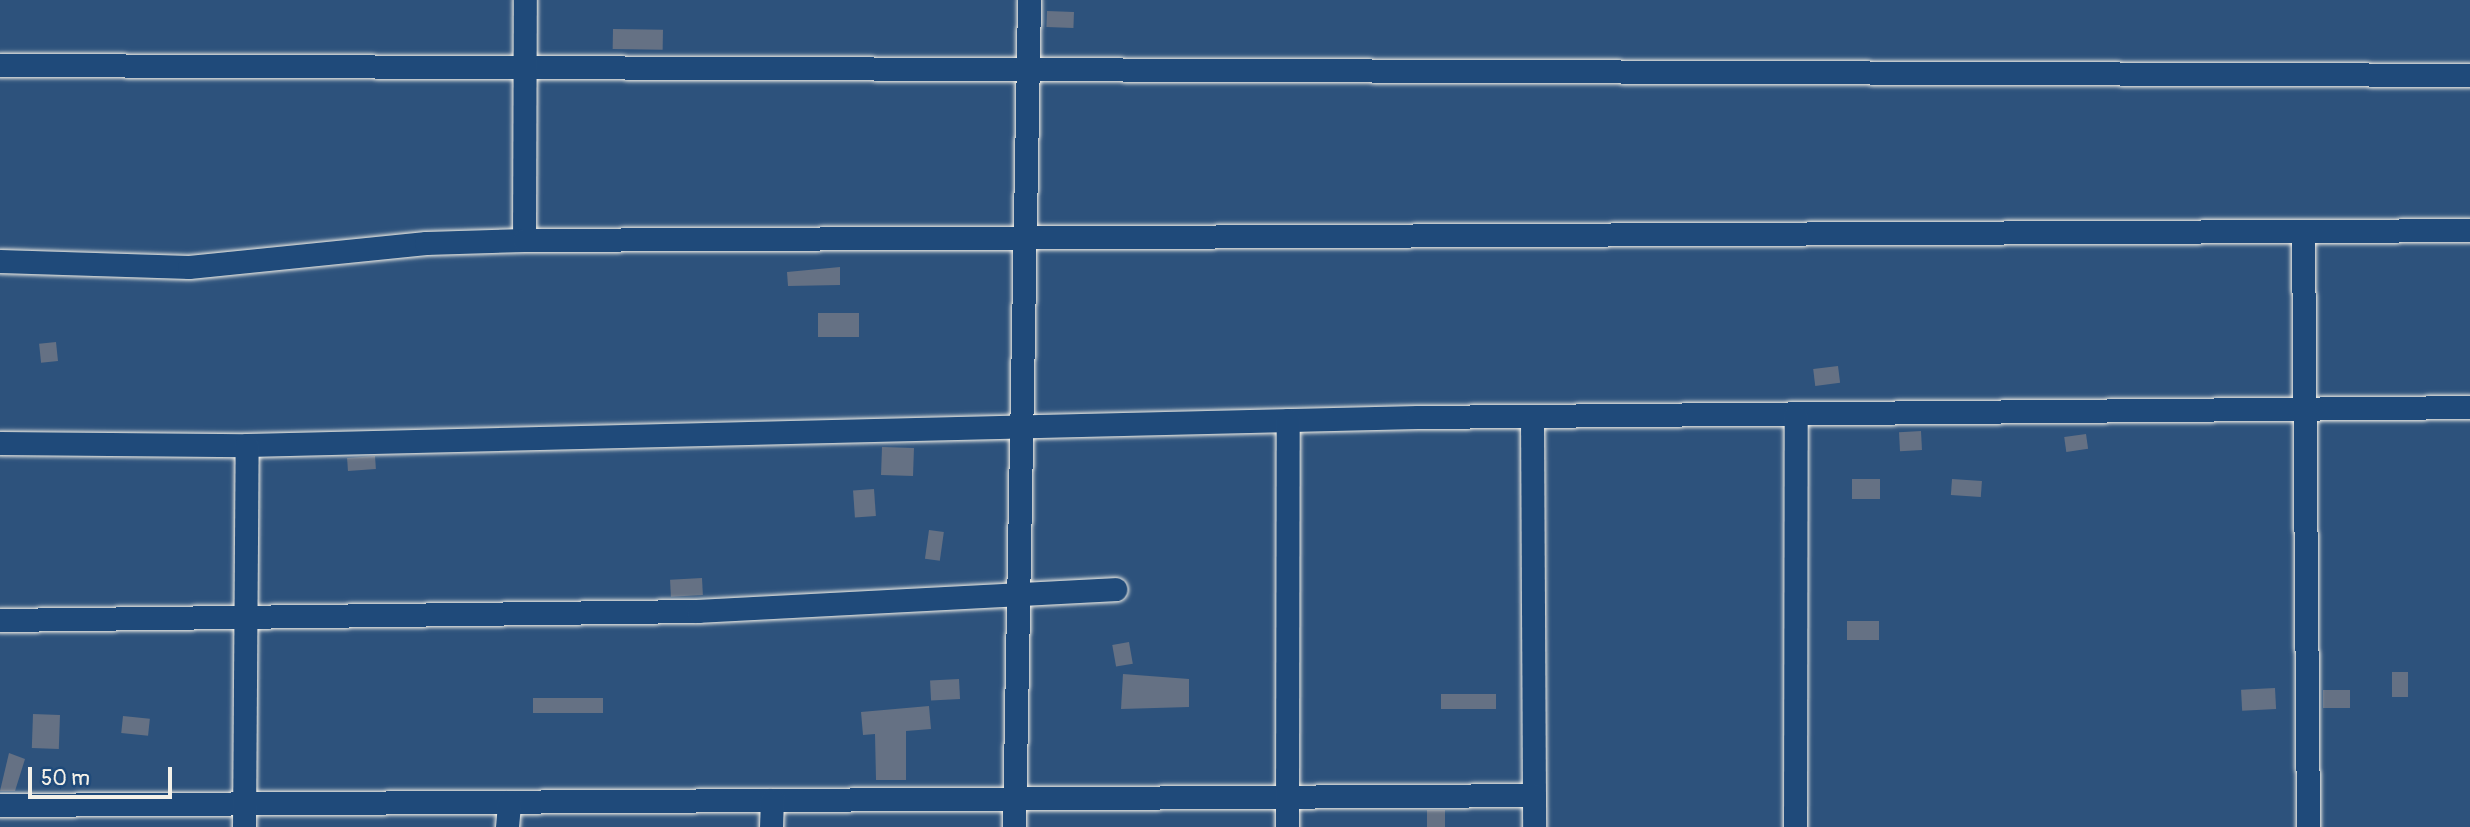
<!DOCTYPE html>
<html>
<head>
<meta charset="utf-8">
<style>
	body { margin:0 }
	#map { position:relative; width:2470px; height:827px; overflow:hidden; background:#2d527c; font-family:Pangolin,sans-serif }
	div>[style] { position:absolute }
	.building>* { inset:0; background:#657184; transform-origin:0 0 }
	.roads { filter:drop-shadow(0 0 2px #f4f1e8) drop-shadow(0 0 2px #f4f1e8) }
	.minor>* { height:23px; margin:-11.5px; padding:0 11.5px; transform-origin:11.5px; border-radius:11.5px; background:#1f4a7a }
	span { translate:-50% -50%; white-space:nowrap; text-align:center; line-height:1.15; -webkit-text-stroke:5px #1f4a7a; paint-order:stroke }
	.scale { position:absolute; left:28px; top:767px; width:144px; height:32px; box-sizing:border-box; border:4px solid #f4f1e8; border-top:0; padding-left:9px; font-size:21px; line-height:24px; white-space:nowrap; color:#f4f1e8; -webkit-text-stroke:5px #1f4a7a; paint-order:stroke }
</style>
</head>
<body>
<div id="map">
	<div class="building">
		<div style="left:1047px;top:11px;width:27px;height:16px;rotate:2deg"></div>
		<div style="left:613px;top:29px;width:50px;height:20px;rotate:1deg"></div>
		<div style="clip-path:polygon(840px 267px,840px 285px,788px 286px,787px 272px)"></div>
		<div style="left:859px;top:313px;width:24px;height:41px;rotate:90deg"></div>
		<div style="left:56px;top:342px;width:19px;height:17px;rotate:84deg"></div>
		<div style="left:1838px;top:366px;width:17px;height:25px;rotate:83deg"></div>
		<div style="left:1921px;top:431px;width:19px;height:22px;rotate:87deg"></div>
		<div style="left:2086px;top:434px;width:15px;height:22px;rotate:82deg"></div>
		<div style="left:882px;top:447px;width:32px;height:28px;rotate:2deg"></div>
		<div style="left:375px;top:456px;width:13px;height:28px;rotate:86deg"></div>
		<div style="left:1852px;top:479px;width:28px;height:20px"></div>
		<div style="left:1952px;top:479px;width:30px;height:16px;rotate:4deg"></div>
		<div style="left:874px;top:489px;width:27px;height:21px;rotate:86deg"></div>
		<div style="left:929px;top:530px;width:15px;height:29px;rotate:8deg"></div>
		<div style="left:702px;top:578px;width:17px;height:32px;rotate:87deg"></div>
		<div style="left:1847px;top:621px;width:32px;height:19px"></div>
		<div style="left:1129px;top:642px;width:22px;height:17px;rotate:80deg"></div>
		<div style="left:2392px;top:672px;width:16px;height:25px"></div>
		<div style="clip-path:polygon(1123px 674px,1189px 679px,1189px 707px,1121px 709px)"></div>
		<div style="left:959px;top:679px;width:20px;height:29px;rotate:87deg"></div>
		<div style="left:2275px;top:688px;width:21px;height:34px;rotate:87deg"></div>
		<div style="left:2323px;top:690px;width:27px;height:18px"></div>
		<div style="left:1441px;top:694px;width:55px;height:15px"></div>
		<div style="left:533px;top:698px;width:70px;height:15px"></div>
		<div style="clip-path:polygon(929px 706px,931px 729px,906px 731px,906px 780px,876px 780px,875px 734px,863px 735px,861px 712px)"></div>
		<div style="left:33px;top:714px;width:27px;height:34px;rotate:2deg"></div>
		<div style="left:123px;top:716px;width:27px;height:17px;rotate:6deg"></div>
		<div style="clip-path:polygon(9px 753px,25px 759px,15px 791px,0 791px)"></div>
		<div style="left:1427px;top:810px;width:18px;height:17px"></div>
	</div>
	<div class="roads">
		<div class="minor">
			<div style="left:0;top:65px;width:2470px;rotate:0.23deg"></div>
			<div style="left:2303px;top:231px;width:596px;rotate:89.52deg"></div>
			<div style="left:524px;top:240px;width:240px;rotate:-89.8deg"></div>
			<div style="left:0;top:261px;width:189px;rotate:1.8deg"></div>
			<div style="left:189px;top:267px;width:238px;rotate:-5.8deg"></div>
			<div style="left:426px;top:243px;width:98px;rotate:-1.8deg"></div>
			<div style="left:524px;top:240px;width:1946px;rotate:-0.29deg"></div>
			<div style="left:1532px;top:417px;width:410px;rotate:89.7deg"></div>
			<div style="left:0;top:443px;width:247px;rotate:0.5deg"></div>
			<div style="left:247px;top:445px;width:1171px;rotate:-1.37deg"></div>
			<div style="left:1418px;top:417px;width:1052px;rotate:-0.54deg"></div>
			<div style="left:0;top:620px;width:698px;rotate:-0.74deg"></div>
			<div style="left:698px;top:611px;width:418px;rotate:-3deg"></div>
			<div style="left:0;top:805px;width:1534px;rotate:-0.37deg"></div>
			<div style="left:244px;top:827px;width:382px;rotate:-89.6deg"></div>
			<div style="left:507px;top:827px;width:25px;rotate:-85deg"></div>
			<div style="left:771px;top:827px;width:27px;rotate:-88deg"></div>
			<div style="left:1014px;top:827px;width:827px;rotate:-88.96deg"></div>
			<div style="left:1287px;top:827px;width:407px;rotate:-89.9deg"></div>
			<div style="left:1795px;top:827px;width:410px;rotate:-89.9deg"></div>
		</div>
	</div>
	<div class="scale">50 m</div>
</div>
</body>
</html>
